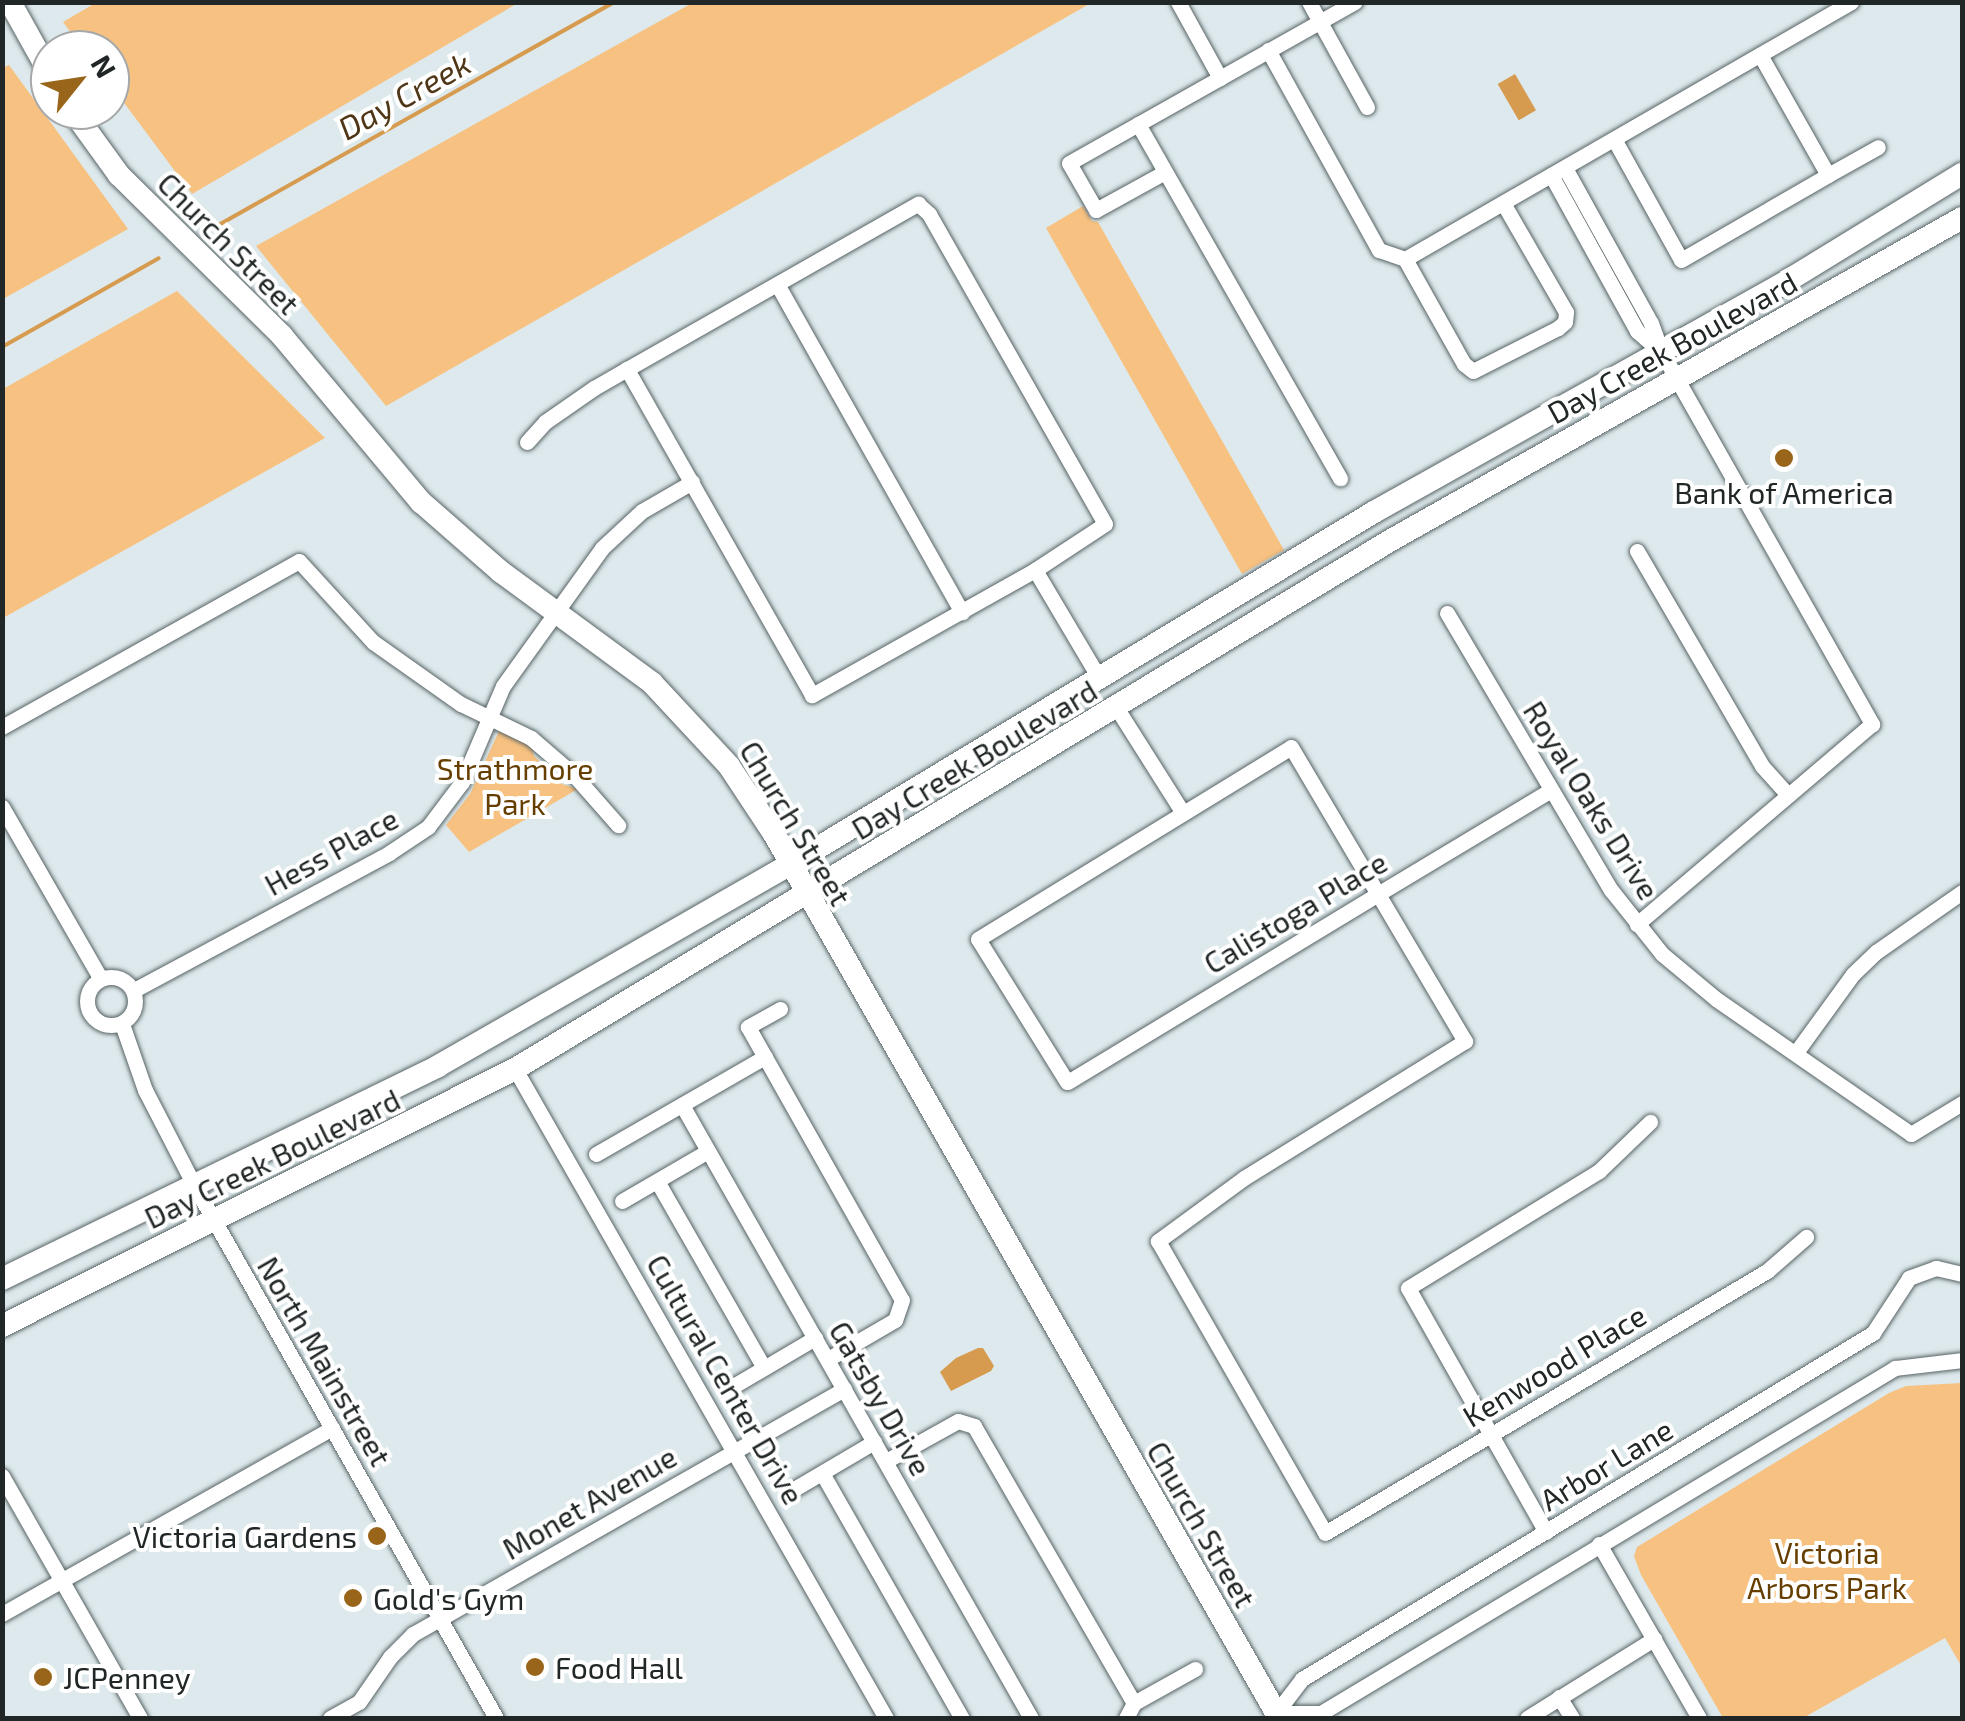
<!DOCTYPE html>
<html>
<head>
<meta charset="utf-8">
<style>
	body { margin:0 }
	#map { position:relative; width:1965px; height:1721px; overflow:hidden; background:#dde9ec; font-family:"Exo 2",sans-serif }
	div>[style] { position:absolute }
	.green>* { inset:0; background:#f7c281 }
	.water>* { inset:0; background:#d69b4f; transform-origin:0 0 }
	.stream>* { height:4px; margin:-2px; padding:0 2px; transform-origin:2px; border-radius:2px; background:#d69b4f }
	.roads { filter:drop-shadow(0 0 2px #586365) drop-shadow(0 0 2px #586365) }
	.minor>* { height:15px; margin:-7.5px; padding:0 7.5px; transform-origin:7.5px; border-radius:7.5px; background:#fff }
	.minor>.ring { margin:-7.5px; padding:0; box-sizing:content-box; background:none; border:15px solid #fff; border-radius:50% }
	.secondary>* { height:22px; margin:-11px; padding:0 11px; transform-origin:11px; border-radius:11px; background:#fff }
	.dots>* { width:28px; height:28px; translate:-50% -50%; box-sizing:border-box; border:5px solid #fff; border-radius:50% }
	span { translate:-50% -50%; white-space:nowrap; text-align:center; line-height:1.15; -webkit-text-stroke:8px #fff; paint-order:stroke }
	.street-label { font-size:30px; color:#212627 }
	.poi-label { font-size:30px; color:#212627 }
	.right { translate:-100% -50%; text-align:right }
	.left { translate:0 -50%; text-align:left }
	.park-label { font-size:30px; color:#653e00 }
	.water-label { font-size:32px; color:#4f3616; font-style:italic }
	.frame { position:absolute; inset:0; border:5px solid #212627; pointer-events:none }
	.north { position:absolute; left:30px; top:30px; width:100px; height:100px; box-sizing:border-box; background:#fff; border:2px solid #a6a8a9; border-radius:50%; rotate:60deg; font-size:28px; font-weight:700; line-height:40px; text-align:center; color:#212627 }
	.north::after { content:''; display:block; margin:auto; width:35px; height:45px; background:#99651b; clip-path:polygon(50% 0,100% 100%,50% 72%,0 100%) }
</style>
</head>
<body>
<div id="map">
	<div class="green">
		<div style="clip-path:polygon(97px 2px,518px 2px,518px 3px,192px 194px,110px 84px,110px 50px,84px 50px,63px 22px)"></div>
		<div style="clip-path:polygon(694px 2px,1091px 3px,386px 406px,256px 246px)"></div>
		<div style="clip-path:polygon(9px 65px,128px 229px,3px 299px,2px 68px)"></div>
		<div style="clip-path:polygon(1083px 206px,1092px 221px,1098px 222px,1284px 550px,1242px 574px,1046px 228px)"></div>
		<div style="clip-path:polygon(177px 291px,325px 438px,3px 618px,3px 389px)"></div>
		<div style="clip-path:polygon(500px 729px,532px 747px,534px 756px,562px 784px,578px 789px,469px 852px,446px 825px,470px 794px)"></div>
		<div style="clip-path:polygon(1962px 1383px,1962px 1667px,1945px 1638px,1803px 1718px,1723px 1718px,1641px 1575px,1634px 1556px,1637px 1547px,1889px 1393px,1906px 1386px)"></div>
	</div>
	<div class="water">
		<div style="left:1515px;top:74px;width:42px;height:20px;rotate:60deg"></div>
		<div style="clip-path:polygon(978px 1348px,983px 1348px,994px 1366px,991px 1371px,951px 1391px,940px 1372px,956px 1358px)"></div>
	</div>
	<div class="stream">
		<div style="left:215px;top:227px;width:459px;rotate:-29.4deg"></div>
		<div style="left:2px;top:347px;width:180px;rotate:-29.5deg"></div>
	</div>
	<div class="roads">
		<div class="minor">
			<div style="left:1178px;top:2px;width:87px;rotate:61.1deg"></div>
			<div style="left:1309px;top:2px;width:120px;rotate:61.1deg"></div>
			<div style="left:1268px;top:50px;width:229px;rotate:61deg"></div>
			<div style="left:1379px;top:250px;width:28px;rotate:19deg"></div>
			<div style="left:1405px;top:259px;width:515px;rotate:-29.95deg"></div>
			<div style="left:1138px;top:124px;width:408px;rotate:60.3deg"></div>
			<div style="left:1614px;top:139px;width:138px;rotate:61deg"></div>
			<div style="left:1681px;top:260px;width:170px;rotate:-30deg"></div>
			<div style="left:1828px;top:175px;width:138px;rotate:-119.5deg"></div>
			<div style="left:1565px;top:168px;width:177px;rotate:61deg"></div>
			<div style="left:1651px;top:323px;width:30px;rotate:70deg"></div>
			<div style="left:1661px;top:351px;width:429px;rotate:60.5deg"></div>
			<div style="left:1872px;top:724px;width:309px;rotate:139.6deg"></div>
			<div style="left:1165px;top:172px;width:79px;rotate:151.2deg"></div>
			<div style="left:1096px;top:210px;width:54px;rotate:-119.9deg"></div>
			<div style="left:1069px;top:163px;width:328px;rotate:-29.4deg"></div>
			<div style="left:1551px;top:175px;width:178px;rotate:61.1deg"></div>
			<div style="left:1637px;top:331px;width:28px;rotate:41deg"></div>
			<div style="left:1828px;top:175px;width:57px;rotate:-29.2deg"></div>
			<div style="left:1405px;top:259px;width:120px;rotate:60.7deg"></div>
			<div style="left:1464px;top:364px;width:11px;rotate:38deg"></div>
			<div style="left:1473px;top:371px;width:95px;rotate:-26.8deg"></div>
			<div style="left:1558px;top:328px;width:9px;rotate:-41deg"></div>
			<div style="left:1565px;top:322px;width:10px;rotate:-84deg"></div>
			<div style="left:1566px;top:312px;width:126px;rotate:-120deg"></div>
			<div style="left:777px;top:284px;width:377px;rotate:60.6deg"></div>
			<div style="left:527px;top:442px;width:27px;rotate:-48deg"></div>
			<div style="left:545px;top:422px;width:60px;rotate:-34.8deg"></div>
			<div style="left:594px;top:388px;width:38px;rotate:-30deg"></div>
			<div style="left:627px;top:369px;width:335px;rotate:-29.6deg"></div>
			<div style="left:918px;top:204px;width:15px;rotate:42deg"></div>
			<div style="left:929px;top:214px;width:356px;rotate:60.4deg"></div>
			<div style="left:1105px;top:524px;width:84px;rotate:146.7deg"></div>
			<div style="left:1035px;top:570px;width:256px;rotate:150.7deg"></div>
			<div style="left:812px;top:695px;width:375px;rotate:-119.6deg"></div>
			<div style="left:1637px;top:551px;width:249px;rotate:59.8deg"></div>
			<div style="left:1762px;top:766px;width:39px;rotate:48deg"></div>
			<div style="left:1035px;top:570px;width:126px;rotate:59.3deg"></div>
			<div style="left:1447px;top:613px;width:322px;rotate:59.4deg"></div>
			<div style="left:1611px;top:890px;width:82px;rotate:51.4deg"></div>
			<div style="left:1662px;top:954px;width:70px;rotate:39.8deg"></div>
			<div style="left:1716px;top:999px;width:237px;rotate:34.7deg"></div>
			<div style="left:1911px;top:1134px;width:60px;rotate:-31.3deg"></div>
			<div style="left:1116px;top:707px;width:125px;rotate:57.7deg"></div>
			<div style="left:2px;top:727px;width:340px;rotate:-29.2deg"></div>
			<div style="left:299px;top:561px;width:110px;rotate:47.6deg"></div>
			<div style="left:373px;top:642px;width:108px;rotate:35.2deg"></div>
			<div style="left:461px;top:704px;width:78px;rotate:25.9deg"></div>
			<div style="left:531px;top:738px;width:57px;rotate:40.7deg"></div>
			<div style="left:574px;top:775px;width:67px;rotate:48.7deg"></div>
			<div style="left:1551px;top:790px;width:202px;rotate:149deg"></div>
			<div style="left:1378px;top:894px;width:363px;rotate:148.8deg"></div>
			<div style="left:1067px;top:1082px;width:168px;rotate:-121.9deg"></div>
			<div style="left:978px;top:939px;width:367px;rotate:-31.5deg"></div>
			<div style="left:1291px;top:747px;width:342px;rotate:59.4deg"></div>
			<div style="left:1465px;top:1041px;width:260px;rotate:148.2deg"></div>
			<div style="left:1244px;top:1178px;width:107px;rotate:143.8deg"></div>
			<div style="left:1158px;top:1241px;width:336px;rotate:60.2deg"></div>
			<div style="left:1325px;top:1533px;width:514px;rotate:-30.66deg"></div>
			<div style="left:1767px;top:1271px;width:52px;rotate:-41.1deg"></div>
			<div style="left:2px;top:807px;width:198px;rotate:60.1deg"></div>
			<div class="ring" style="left:87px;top:977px;width:33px;height:33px"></div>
			<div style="left:134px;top:990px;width:289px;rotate:-28.2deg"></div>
			<div style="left:389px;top:853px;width:47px;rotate:-33.7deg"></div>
			<div style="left:428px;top:827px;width:56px;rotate:-52.9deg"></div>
			<div style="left:462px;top:782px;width:104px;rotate:-66.9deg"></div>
			<div style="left:503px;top:686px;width:170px;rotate:-54.3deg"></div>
			<div style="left:602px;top:548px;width:54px;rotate:-42.8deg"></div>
			<div style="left:642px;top:511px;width:58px;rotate:-30.1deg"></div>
			<div style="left:780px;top:1009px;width:37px;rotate:151deg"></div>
			<div style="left:748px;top:1027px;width:313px;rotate:60.6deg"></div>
			<div style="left:902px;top:1300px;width:21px;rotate:109deg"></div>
			<div style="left:895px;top:1320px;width:78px;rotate:149.8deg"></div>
			<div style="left:122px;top:1024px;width:70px;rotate:70.8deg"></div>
			<div style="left:145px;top:1090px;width:107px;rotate:62.7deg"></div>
			<div style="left:194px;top:1185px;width:613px;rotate:60.46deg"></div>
			<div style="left:1797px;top:1051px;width:95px;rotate:-54deg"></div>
			<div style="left:1853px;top:974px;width:32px;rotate:-44deg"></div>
			<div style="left:1876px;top:952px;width:105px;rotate:-34.9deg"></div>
			<div style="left:515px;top:1069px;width:748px;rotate:60.25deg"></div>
			<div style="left:682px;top:1105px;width:705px;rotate:60.35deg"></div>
			<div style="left:596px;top:1154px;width:195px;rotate:-29.9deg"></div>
			<div style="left:657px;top:1181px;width:215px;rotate:60.2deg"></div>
			<div style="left:622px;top:1201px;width:99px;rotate:-30.2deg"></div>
			<div style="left:1962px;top:1274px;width:27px;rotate:-167deg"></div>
			<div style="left:1936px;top:1268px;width:29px;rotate:160deg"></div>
			<div style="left:1909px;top:1278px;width:66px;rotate:123.2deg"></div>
			<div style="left:1873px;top:1333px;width:668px;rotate:148.79deg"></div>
			<div style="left:1302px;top:1679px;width:43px;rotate:127.4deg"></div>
			<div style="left:1276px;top:1713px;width:45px"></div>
			<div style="left:1321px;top:1713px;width:670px;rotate:-31.01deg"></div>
			<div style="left:1895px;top:1368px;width:67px;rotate:-6.8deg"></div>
			<div style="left:730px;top:1388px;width:99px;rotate:-30.5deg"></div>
			<div style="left:886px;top:1461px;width:82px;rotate:-29.1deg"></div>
			<div style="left:958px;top:1421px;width:17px;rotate:17deg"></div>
			<div style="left:974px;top:1426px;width:320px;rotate:60deg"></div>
			<div style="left:822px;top:1473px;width:282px;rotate:60.3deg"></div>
			<div style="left:2px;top:1476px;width:279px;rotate:60.3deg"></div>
			<div style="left:789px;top:1492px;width:99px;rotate:-30.5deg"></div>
			<div style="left:1546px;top:1532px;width:280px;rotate:-119.5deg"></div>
			<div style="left:1408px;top:1288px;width:224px;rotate:-31.5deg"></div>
			<div style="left:1599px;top:1171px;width:71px;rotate:-43.9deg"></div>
			<div style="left:1599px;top:1544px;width:201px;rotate:60.1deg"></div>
			<div style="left:2px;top:1614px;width:379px;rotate:-29.4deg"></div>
			<div style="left:1559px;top:1697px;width:25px;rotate:58deg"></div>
			<div style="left:330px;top:1718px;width:33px;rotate:-29deg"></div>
			<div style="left:359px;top:1702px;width:55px;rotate:-55.4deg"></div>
			<div style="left:390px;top:1657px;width:33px;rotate:-45deg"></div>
			<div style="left:413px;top:1634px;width:496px;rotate:-29.6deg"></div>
			<div style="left:1126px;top:1718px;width:17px;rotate:-62deg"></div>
			<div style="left:1134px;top:1703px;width:70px;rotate:-29.1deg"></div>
			<div style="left:1527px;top:1718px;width:150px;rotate:-31.9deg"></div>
		</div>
		<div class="secondary">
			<div style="left:10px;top:2px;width:82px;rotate:60.9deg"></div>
			<div style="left:72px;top:110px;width:80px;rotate:54.1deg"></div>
			<div style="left:119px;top:175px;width:229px;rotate:44.6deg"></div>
			<div style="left:282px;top:336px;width:217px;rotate:50.1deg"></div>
			<div style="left:421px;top:502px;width:106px;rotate:41.2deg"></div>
			<div style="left:501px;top:572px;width:187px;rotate:36.3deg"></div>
			<div style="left:652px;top:683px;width:113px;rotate:47.1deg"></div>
			<div style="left:729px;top:766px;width:82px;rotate:56.5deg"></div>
			<div style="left:774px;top:834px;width:1018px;rotate:60.26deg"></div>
			<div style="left:2px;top:1279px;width:485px;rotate:-26deg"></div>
			<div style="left:438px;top:1066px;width:407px;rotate:-29.8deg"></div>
			<div style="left:791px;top:864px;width:681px;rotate:-31.12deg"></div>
			<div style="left:1374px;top:512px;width:464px;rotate:-29.2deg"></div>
			<div style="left:1779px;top:286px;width:215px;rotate:-31.5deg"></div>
			<div style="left:2px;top:1326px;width:574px;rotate:-26.61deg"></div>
			<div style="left:515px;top:1069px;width:1026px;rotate:-31.12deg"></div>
			<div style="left:1393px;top:539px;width:653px;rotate:-29.43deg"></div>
		</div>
	</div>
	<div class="dots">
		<div style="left:1784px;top:458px;background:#99651b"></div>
		<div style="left:377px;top:1536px;background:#99651b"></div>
		<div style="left:353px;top:1598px;background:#99651b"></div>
		<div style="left:535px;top:1667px;background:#99651b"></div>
		<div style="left:43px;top:1677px;background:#99651b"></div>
	</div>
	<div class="street-label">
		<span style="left:229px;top:243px;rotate:45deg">Church Street</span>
		<span style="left:1672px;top:347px;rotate:-29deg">Day Creek Boulevard</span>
		<span style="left:974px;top:759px;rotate:-31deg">Day Creek Boulevard</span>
		<span style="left:1592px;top:800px;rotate:58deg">Royal Oaks Drive</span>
		<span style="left:796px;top:823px;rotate:59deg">Church Street</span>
		<span style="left:331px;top:851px;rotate:-29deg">Hess Place</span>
		<span style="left:1295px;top:912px;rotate:-31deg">Calistoga Place</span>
		<span style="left:272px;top:1158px;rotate:-26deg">Day Creek Boulevard</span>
		<span style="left:325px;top:1361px;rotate:60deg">North Mainstreet</span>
		<span style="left:1554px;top:1365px;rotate:-31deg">Kenwood Place</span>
		<span style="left:726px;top:1379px;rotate:60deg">Cultural Center Drive</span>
		<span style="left:881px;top:1398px;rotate:60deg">Gatsby Drive</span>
		<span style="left:1606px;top:1464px;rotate:-31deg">Arbor Lane</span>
		<span style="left:589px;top:1502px;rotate:-30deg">Monet Avenue</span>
		<span style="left:1202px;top:1524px;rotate:60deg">Church Street</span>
	</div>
	<div class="poi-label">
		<span style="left:1784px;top:492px">Bank of America</span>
		<span class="right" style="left:357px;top:1536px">Victoria Gardens</span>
		<span class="left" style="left:373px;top:1598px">Gold's Gym</span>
		<span class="left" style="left:555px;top:1667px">Food Hall</span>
		<span class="left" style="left:63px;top:1677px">JCPenney</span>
	</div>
	<div class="park-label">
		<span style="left:515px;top:785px">Strathmore<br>Park</span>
		<span style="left:1827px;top:1569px">Victoria<br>Arbors Park</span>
	</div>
	<div class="water-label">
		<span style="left:404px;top:95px;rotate:-29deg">Day Creek</span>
	</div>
	<div class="frame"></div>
	<div class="north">N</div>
</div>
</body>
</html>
